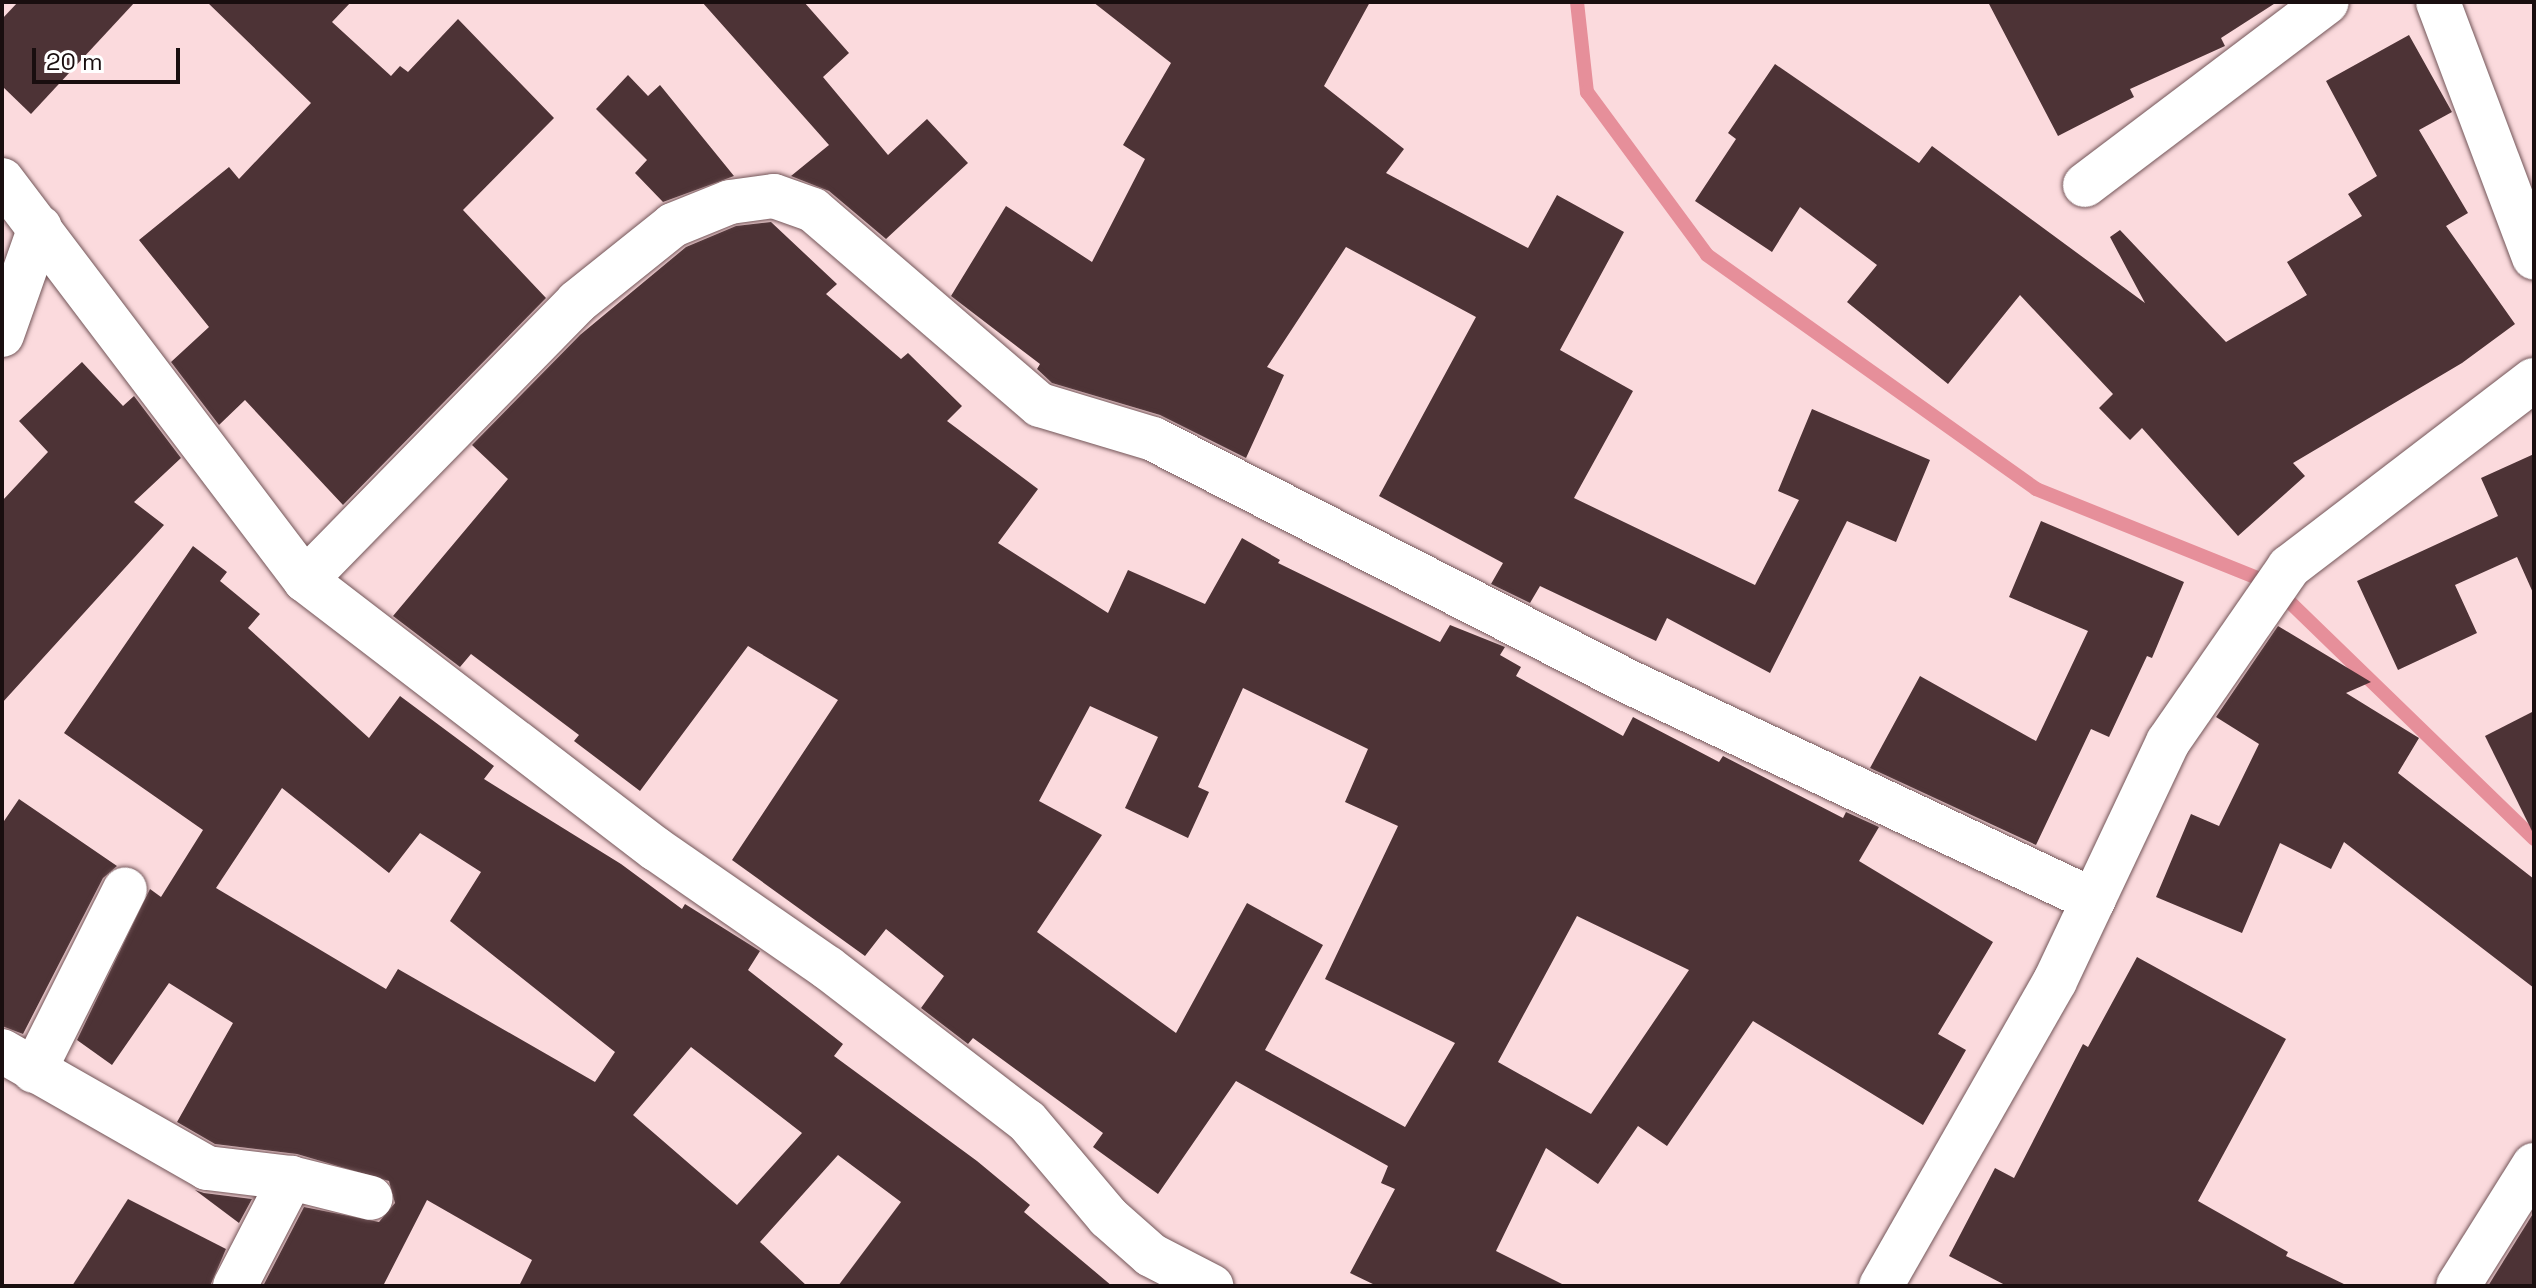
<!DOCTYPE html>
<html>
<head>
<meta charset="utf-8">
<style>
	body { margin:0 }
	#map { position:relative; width:2536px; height:1288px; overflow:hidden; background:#fbdadd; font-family:"Space Grotesk",sans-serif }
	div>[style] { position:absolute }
	.stream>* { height:14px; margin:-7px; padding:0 7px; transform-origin:7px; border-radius:7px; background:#e68f9a }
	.building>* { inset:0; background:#4d3336 }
	.roads { filter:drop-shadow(0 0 2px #725558) drop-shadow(0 0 2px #725558) }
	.minor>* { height:44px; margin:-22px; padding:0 22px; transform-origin:22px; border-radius:22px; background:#fff }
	span { translate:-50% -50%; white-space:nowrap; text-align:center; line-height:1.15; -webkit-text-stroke:8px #fff; paint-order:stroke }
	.frame { position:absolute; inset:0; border:4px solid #190e0f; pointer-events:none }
	.scale { position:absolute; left:32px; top:48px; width:148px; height:36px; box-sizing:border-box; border:4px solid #190e0f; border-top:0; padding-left:10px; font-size:24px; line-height:28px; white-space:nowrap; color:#190e0f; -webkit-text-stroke:6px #fff; paint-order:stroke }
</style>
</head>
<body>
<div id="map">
	<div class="stream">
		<div style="left:1577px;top:2px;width:91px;rotate:83.7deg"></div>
		<div style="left:1587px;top:92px;width:202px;rotate:53.6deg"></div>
		<div style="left:1707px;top:255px;width:404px;rotate:35.4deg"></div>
		<div style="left:2036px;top:489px;width:252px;rotate:21.9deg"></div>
		<div style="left:2270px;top:583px;width:368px;rotate:44.1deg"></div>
	</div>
	<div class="building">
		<div style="clip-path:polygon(18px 2px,135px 2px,31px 114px,2px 86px,2px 19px)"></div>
		<div style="clip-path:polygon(207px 2px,351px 2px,332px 22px,391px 76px,400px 66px,408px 72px,458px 19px,554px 118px,463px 210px,546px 298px,343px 505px,245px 400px,219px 425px,171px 362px,209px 327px,139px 240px,229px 167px,239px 179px,311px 103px)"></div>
		<div style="clip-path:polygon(702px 2px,804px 2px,849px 53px,823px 77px,888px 155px,927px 119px,968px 163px,886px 239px,829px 191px,791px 176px,829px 145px)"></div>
		<div style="clip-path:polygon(1093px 2px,1370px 2px,1324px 86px,1404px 149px,1386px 173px,1528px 248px,1557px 195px,1624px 232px,1560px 350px,1633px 391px,1574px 498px,1755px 585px,1799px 500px,1778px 491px,1812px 409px,1930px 460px,1896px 542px,1847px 521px,1770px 673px,1667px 618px,1656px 641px,1540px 586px,1530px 603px,1491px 584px,1503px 563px,1379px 496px,1476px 317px,1346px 247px,1267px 367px,1284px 375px,1246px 458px,1160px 415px,1052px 383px,1037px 369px,1040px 364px,951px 296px,1006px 206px,1092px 262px,1145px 159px,1123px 145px,1171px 63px)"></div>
		<div style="clip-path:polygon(1988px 2px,2277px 2px,2221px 38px,2225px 46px,2130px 89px,2134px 97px,2058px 136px)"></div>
		<div style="clip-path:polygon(2409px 35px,2452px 112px,2419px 130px,2468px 213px,2446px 226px,2515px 324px,2462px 363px,2293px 463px,2305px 476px,2238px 536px,2142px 428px,2130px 440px,2099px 408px,2113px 394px,2020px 295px,1948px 384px,1847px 302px,1877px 265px,1800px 207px,1772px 252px,1695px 201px,1736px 139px,1728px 133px,1775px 64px,1919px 163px,1932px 146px,2145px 303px,2110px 237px,2120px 230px,2226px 342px,2307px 295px,2287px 262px,2362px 216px,2348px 194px,2377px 176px,2326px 81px)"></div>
		<div style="clip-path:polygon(628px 75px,648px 96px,660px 85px,734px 176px,663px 202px,635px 173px,647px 160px,596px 109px)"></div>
		<div style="clip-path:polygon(evenodd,771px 222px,837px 284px,826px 294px,901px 359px,908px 353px,962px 406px,947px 421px,1038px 489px,998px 543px,1108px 613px,1128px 570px,1205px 604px,1242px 538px,1280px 560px,1278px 563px,1440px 642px,1450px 625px,1505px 647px,1500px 655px,1521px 667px,1516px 676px,1623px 736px,1633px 717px,1719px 762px,1723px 756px,1843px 818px,1846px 812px,1879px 827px,1859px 861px,1993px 942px,1938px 1034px,1966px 1050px,1923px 1125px,1753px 1021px,1667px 1146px,1638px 1126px,1598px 1184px,1546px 1148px,1496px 1251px,1566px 1286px,1377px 1286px,1350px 1273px,1395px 1189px,1381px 1183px,1388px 1166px,1236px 1081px,1158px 1194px,1093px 1147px,1103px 1133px,973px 1038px,968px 1044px,921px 1008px,944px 976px,886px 929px,865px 956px,732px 860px,838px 700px,748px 646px,640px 791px,574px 741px,579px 735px,471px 654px,460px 667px,393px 616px,508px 479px,472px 445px,580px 335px,686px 247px,736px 226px,771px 222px,1243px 688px,1368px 749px,1345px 802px,1398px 826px,1325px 979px,1455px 1043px,1405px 1127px,1265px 1050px,1323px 945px,1247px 903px,1176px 1033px,1037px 932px,1102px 835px,1039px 801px,1090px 706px,1158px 737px,1125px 808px,1188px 838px,1209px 792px,1198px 787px,1243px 688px,771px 222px,1577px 916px,1689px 970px,1591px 1114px,1498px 1062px,1577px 916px)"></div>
		<div style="clip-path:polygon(82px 362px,123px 406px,134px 396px,181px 458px,134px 502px,164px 525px,2px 703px,2px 501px,48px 452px,19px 421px)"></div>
		<div style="clip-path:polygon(2534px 454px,2534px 595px,2517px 557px,2455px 585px,2477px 633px,2398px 670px,2357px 581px,2498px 516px,2481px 478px)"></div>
		<div style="clip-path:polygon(2041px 521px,2184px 582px,2152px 658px,2147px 656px,2109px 737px,2091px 729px,2036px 845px,1870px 768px,1920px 676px,2036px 741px,2088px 631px,2009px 597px)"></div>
		<div style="clip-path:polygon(evenodd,193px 546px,227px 572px,220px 581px,260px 614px,248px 628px,369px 738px,400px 696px,494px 766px,484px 779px,621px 864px,682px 909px,685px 904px,760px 951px,748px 970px,843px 1044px,834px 1056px,977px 1161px,1030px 1205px,1024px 1212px,1112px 1286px,838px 1286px,901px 1202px,838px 1155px,760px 1242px,807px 1286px,519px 1286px,532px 1260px,427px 1200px,383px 1286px,263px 1286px,304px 1207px,379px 1222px,395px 1203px,389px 1181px,297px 1154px,215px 1144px,177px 1122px,233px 1023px,169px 983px,112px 1065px,77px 1040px,150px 889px,161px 897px,203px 830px,64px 733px,193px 546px,282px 788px,389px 873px,420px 833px,481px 872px,450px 921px,615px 1052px,595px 1082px,398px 969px,386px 989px,216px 888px,282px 788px,193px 546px,691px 1047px,802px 1133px,737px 1205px,633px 1115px,691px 1047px)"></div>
		<div style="clip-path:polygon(2278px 626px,2371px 682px,2346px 693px,2419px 738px,2398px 773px,2534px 879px,2534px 988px,2344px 842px,2331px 869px,2280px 843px,2242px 933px,2156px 897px,2191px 814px,2219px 826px,2259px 744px,2216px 717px)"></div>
		<div style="clip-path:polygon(2534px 711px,2534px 835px,2485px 736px)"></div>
		<div style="clip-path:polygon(19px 799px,117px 866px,103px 878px,23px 1034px,2px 1026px,2px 824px)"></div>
		<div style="clip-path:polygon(2137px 957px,2286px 1039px,2198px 1201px,2288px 1252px,2286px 1256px,2348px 1286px,2007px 1286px,1949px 1256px,1995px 1168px,2014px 1178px,2083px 1044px,2088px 1047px)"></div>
		<div style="clip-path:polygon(195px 1190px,204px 1193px,252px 1199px,239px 1223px)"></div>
		<div style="clip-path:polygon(128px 1199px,226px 1249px,210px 1286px,72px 1286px)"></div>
		<div style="clip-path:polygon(2534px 1212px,2534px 1286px,2488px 1286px)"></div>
	</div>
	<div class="roads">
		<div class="minor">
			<div style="left:2438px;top:2px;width:273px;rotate:69.4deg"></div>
			<div style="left:2px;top:180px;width:502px;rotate:52.86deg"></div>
			<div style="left:305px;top:580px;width:442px;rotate:37.5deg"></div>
			<div style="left:656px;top:849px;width:209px;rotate:34.7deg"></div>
			<div style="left:828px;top:968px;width:251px;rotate:37.6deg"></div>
			<div style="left:1027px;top:1121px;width:126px;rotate:49.8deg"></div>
			<div style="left:1108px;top:1217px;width:57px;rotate:41.5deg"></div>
			<div style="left:1151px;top:1255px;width:68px;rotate:27.3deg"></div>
			<div style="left:2085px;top:185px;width:303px;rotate:-37.1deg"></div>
			<div style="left:2px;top:335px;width:114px;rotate:-70.6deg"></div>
			<div style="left:305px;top:580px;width:389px;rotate:-45.6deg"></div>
			<div style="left:577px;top:302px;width:123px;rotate:-38.7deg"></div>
			<div style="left:673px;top:225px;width:61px;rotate:-22deg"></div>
			<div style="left:730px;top:202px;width:44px;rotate:-7.8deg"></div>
			<div style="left:774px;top:196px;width:41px;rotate:19.7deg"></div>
			<div style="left:813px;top:210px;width:299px;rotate:40.7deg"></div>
			<div style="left:1040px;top:405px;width:118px;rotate:16.7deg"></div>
			<div style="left:1153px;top:439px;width:534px;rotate:27.04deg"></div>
			<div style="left:1629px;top:682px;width:513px;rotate:25.17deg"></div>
			<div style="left:2px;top:1051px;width:236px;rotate:29.7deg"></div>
			<div style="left:207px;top:1168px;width:85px;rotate:6.8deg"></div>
			<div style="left:291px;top:1178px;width:82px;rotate:14deg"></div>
			<div style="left:34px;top:1071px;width:203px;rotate:-63.4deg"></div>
			<div style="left:235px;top:1286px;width:122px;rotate:-62.6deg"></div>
			<div style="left:1881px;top:1286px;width:351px;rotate:-60.3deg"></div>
			<div style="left:2055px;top:981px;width:264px;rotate:-64.7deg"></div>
			<div style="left:2168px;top:742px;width:213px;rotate:-55.3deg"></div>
			<div style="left:2289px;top:567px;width:308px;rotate:-37.4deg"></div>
			<div style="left:2458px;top:1286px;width:143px;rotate:-57.9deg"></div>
		</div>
	</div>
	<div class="frame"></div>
	<div class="scale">20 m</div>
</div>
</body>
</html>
